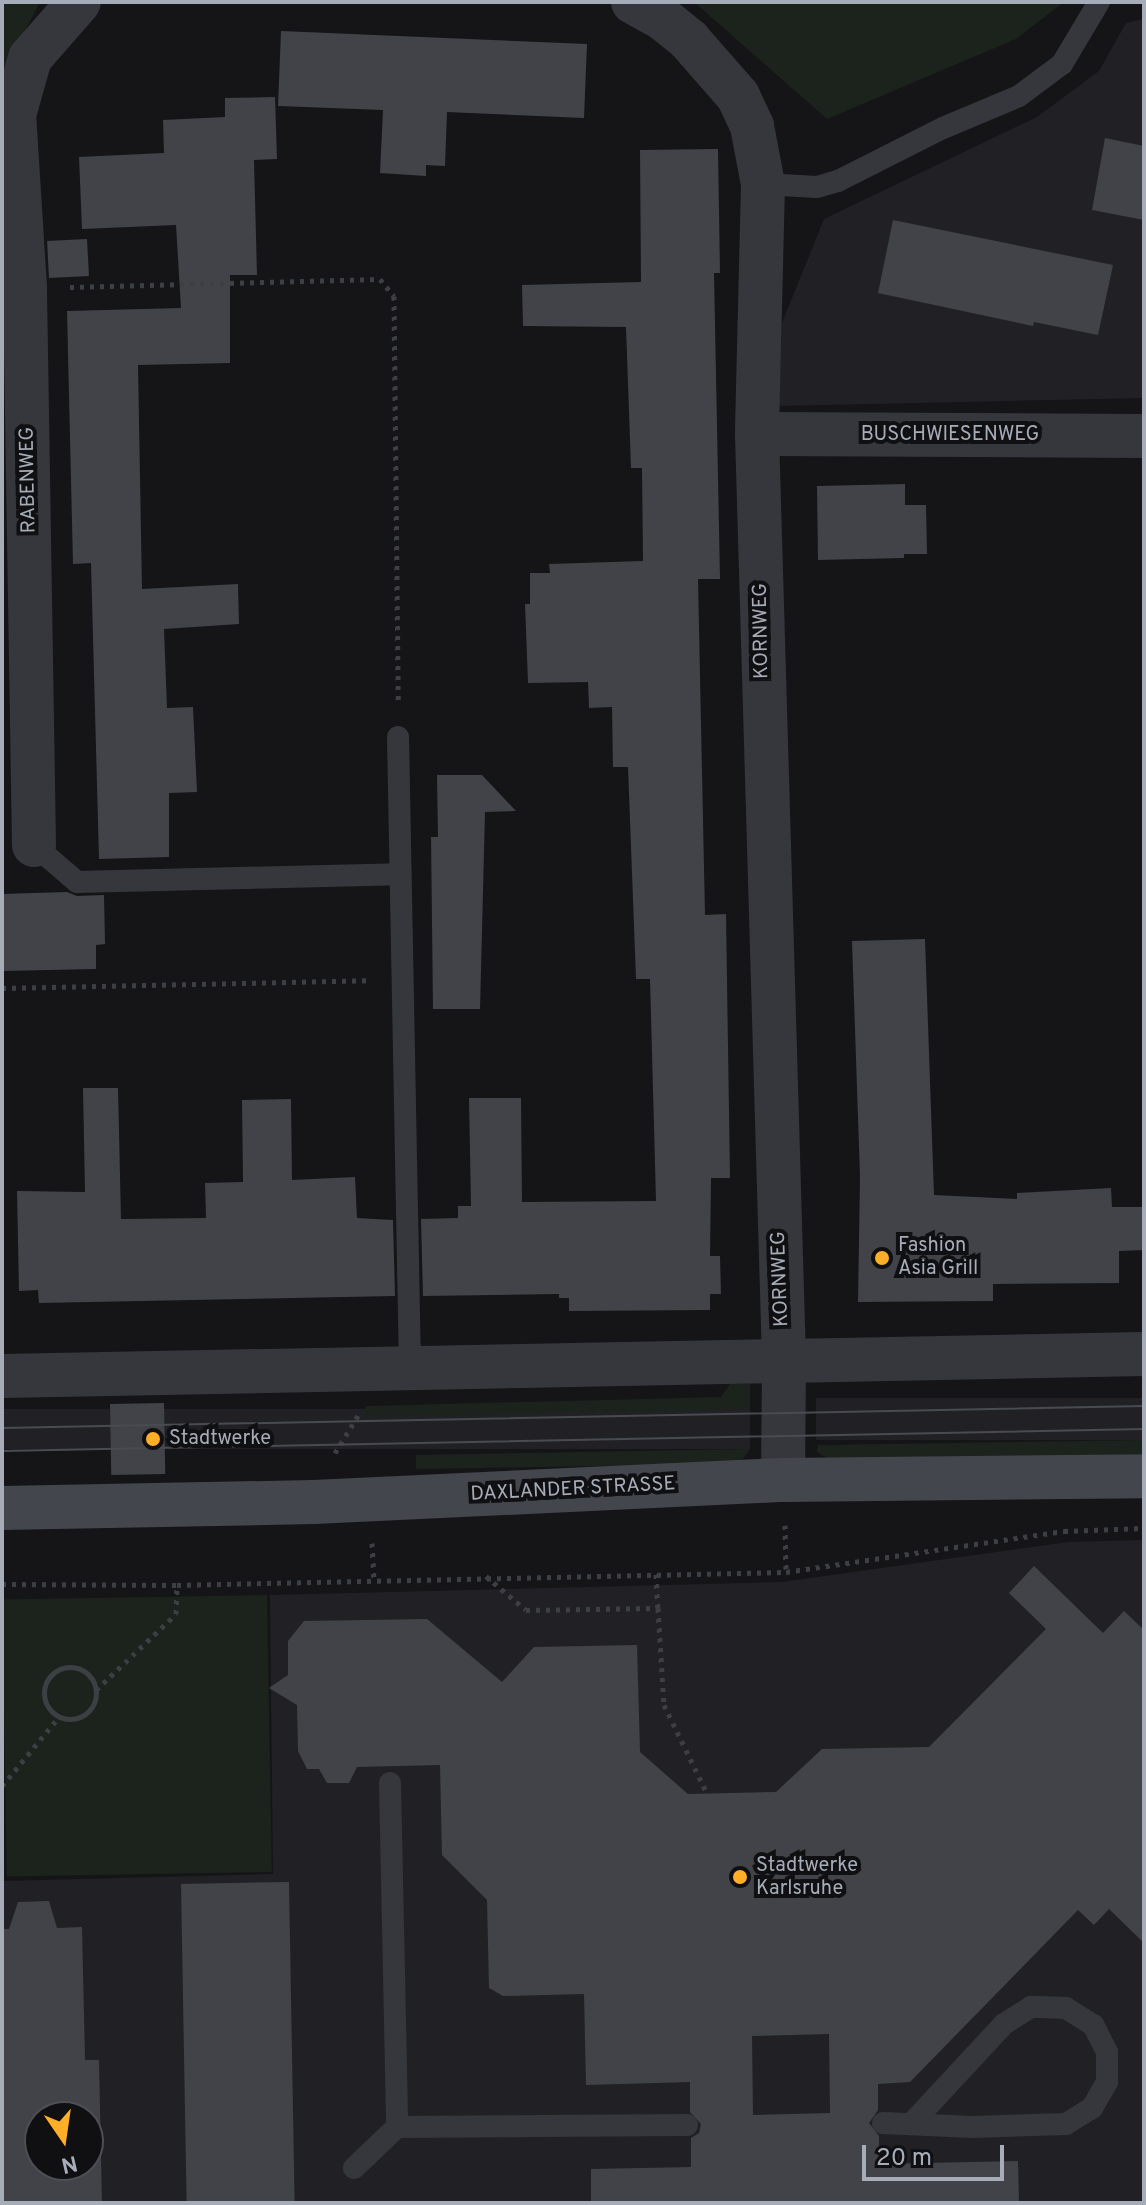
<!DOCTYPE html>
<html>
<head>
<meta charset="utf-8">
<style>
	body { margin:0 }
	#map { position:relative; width:1146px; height:2205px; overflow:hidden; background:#151518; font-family:Overpass,sans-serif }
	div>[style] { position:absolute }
	.built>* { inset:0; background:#212125; transform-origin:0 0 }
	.green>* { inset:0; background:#1b231c; transform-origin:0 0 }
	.building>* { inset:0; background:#414348; transform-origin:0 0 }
	.path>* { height:5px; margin-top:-2.5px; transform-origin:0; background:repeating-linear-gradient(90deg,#3c3f44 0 4px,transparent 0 10px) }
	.path>.ring { margin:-2.5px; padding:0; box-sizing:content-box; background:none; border:5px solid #3c3f44; border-radius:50% }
	.lane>* { height:22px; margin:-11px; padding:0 11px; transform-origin:11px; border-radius:11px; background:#36373d }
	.street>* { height:44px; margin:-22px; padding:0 22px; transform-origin:22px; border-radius:22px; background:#36373d }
	.secondary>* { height:44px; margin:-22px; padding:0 22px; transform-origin:22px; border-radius:22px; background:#44464d }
	.tram>* { height:2px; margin:-1px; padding:0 1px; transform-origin:1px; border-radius:1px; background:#494b52 }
	.dots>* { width:22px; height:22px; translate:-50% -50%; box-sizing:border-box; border:4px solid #101013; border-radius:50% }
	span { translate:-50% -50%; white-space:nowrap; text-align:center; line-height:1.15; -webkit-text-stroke:8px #101013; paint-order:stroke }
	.street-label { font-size:20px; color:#a6adb9 }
	.poi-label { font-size:20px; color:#a6adb9 }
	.left { translate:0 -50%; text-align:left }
	.frame { position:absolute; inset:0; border:4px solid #a6adb9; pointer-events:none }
	.north { position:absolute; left:24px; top:2101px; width:80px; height:80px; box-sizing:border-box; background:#101013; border:2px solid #4c4f55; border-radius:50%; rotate:167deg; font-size:22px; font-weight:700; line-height:32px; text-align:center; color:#a6adb9 }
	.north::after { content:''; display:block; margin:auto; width:28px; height:36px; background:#feaf27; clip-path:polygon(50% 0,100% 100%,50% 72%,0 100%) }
	.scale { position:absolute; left:862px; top:2145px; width:142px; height:36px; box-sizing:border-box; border:4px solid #a6adb9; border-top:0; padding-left:10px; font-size:24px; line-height:28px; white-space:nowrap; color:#a6adb9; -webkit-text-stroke:6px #101013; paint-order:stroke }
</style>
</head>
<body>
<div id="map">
	<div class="built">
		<div style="clip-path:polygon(1144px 19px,1144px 398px,779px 406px,782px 323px,824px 219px,1037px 117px,1099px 71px,1126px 23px)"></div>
		<div style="left:1144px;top:1398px;width:42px;height:328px;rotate:90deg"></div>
		<div style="left:750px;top:1409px;width:40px;height:748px;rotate:90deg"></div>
		<div style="clip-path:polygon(evenodd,1144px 1540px,1144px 2203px,2px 2203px,2px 1881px,273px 1874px,270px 1595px,782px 1582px,1068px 1542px,1144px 1540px,40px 2117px,88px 2117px,88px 2165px,40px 2165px,40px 2117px)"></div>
	</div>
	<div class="green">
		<div style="clip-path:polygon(2px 2px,40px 2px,2px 75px)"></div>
		<div style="clip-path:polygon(694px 2px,1064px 2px,1016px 39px,827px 119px)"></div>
		<div style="clip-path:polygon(730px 1384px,750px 1384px,750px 1409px,365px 1416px,366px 1406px,721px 1397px)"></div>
		<div style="clip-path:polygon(1144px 1440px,1144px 1454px,832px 1461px,817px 1452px,818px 1445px)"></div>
		<div style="clip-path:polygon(750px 1449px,742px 1460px,721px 1464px,416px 1469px,416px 1455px)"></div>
		<div style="left:267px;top:1595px;width:277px;height:265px;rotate:89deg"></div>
	</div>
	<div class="building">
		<div style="clip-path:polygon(281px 31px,587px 44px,584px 118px,447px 112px,445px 166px,426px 165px,426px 176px,380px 173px,383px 110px,278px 106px)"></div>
		<div style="clip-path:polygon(275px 97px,277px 159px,254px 160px,257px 275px,230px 275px,230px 363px,138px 365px,142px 589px,238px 584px,239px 624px,164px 629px,167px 708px,193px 707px,197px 792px,169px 793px,169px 857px,99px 859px,91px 563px,73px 564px,67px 311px,181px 308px,176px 225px,82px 229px,79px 157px,164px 153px,163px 120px,225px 117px,225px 98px)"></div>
		<div style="clip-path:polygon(1105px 138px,1144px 146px,1144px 220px,1092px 210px)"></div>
		<div style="clip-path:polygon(718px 149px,720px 273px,714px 273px,720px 579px,698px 579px,705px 915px,726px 914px,730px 1178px,711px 1178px,710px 1256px,720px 1256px,721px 1294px,710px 1294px,710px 1310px,569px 1311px,569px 1298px,559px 1298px,559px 1294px,423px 1296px,421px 1219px,458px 1218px,458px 1206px,471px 1206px,469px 1098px,521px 1098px,522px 1202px,656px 1201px,650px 979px,636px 979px,628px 767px,613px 767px,612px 707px,589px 708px,588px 682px,528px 683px,525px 604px,530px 604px,530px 573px,550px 573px,549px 564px,643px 561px,642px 468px,631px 468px,626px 327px,523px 326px,522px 285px,641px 282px,640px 150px)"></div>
		<div style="clip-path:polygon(893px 220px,1113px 265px,1098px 335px,1034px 322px,1033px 326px,878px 293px)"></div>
		<div style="left:87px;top:239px;width:37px;height:40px;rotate:87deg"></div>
		<div style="clip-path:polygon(905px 484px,905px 505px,926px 505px,927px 554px,904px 554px,904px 558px,818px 560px,817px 486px)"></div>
		<div style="clip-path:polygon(437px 775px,482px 775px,516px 811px,485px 812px,480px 1009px,433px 1009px,431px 837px,438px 837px)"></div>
		<div style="clip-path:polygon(67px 892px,77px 896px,104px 895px,105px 944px,96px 945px,96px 969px,2px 971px,2px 894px)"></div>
		<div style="clip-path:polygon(925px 939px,934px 1195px,1017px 1199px,1017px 1193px,1111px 1188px,1112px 1207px,1144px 1207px,1144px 1250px,1119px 1251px,1119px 1283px,993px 1284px,993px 1301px,858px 1302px,860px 1176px,852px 941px)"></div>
		<div style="clip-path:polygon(83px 1088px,118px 1088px,121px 1219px,206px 1218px,205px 1183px,243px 1182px,242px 1100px,291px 1099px,292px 1180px,355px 1177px,357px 1218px,393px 1220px,395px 1296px,39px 1303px,38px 1290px,19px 1291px,17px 1191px,85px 1192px)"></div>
		<div style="left:164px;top:1403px;width:71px;height:54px;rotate:89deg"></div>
		<div style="clip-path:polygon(evenodd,1034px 1566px,1103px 1633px,1124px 1611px,1144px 1630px,1144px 1943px,1109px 1909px,1094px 1925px,1078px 1910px,910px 2082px,878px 2084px,878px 2110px,869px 2123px,879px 2136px,879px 2164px,1018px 2161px,1019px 2203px,591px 2203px,591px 2169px,691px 2167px,691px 2138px,699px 2133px,701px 2124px,690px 2112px,690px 2082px,586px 2085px,584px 1994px,503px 1996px,489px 1988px,487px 1900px,442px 1855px,440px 1765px,357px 1767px,349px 1783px,327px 1783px,319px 1769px,307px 1769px,298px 1751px,297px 1705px,269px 1688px,288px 1675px,288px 1641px,304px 1621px,427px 1619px,502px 1682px,534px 1647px,637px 1645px,640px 1752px,688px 1794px,776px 1792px,822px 1749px,929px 1747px,1046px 1629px,1009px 1593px,1034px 1566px,829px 2034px,830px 2113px,753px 2115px,752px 2036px,829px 2034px)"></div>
		<div style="left:289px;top:1882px;width:321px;height:108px;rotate:89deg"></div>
		<div style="clip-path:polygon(evenodd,49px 1901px,57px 1928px,82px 1927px,85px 2060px,99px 2060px,102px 2203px,2px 2203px,2px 1929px,9px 1929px,18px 1902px,49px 1901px,40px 2117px,88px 2117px,88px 2165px,40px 2165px,40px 2117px)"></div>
	</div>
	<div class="path">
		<div style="left:70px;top:287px;width:310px;rotate:-1.5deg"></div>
		<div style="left:380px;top:279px;width:22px;rotate:51deg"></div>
		<div style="left:394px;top:296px;width:406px;rotate:89.4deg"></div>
		<div style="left:2px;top:988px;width:367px;rotate:-1.2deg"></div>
		<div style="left:335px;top:1453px;width:46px;rotate:-58.4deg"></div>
		<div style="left:785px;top:1525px;width:47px;rotate:88.8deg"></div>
		<div style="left:372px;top:1543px;width:37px;rotate:87deg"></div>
		<div style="left:656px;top:1574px;width:34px;rotate:87deg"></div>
		<div style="left:486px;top:1576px;width:52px;rotate:40.4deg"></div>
		<div style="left:526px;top:1610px;width:132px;rotate:-0.9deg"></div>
		<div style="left:658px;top:1608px;width:97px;rotate:86.5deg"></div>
		<div style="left:664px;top:1705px;width:98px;rotate:64deg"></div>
		<div style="left:2px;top:1584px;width:175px;rotate:0.3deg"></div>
		<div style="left:177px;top:1585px;width:609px;rotate:-1.22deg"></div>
		<div style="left:786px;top:1572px;width:281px;rotate:-8.4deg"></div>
		<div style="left:1064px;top:1531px;width:80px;rotate:-2.1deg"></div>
		<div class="ring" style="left:44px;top:1667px;width:47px;height:47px"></div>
		<div style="left:96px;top:1690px;width:110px;rotate:-43.5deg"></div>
		<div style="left:176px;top:1614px;width:29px;rotate:-88deg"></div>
		<div style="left:2px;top:1786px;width:89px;rotate:-50.4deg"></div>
	</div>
	<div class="lane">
		<div style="left:763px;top:184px;width:54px;rotate:3.2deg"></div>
		<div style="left:817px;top:187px;width:22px;rotate:-16deg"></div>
		<div style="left:838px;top:181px;width:118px;rotate:-26.8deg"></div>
		<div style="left:943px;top:128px;width:82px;rotate:-22.8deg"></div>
		<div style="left:1019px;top:96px;width:54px;rotate:-36.7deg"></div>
		<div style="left:1062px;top:64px;width:72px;rotate:-59.2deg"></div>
		<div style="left:398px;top:737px;width:633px;rotate:88.91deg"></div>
		<div style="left:34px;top:845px;width:57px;rotate:40.7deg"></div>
		<div style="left:77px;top:882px;width:322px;rotate:-1.4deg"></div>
		<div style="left:390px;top:1783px;width:344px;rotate:88.8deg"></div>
		<div style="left:883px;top:2123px;width:89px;rotate:2.6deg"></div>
		<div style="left:972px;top:2127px;width:94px;rotate:-1.8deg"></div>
		<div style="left:1066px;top:2124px;width:31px;rotate:-32deg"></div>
		<div style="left:1092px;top:2108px;width:30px;rotate:-60deg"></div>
		<div style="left:1107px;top:2082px;width:30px;rotate:-90deg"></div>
		<div style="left:1107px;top:2052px;width:30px;rotate:-117deg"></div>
		<div style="left:1093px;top:2025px;width:32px;rotate:-148deg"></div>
		<div style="left:1066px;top:2008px;width:35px;rotate:-178deg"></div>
		<div style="left:1031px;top:2007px;width:32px;rotate:148deg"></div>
		<div style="left:1004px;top:2024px;width:134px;rotate:132.9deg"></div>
		<div style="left:354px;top:2168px;width:59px;rotate:-43.6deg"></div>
		<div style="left:397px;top:2127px;width:290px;rotate:-0.4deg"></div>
	</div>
	<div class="street">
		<div style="left:633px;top:2px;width:33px;rotate:29deg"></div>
		<div style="left:662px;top:18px;width:35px;rotate:39deg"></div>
		<div style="left:689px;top:40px;width:74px;rotate:48.8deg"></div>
		<div style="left:738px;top:96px;width:33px;rotate:65deg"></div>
		<div style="left:752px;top:126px;width:59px;rotate:79.3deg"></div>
		<div style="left:763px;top:184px;width:250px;rotate:91.4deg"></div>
		<div style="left:757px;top:434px;width:928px;rotate:88.33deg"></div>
		<div style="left:784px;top:1362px;width:118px;rotate:90.5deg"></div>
		<div style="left:757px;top:434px;width:387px;rotate:0.3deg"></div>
		<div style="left:34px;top:845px;width:557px;rotate:-90.93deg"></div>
		<div style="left:25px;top:288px;width:173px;rotate:-93.6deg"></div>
		<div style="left:14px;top:115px;width:59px;rotate:-74.3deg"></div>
		<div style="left:30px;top:58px;width:74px;rotate:-48.8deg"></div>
		<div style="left:2px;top:1376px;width:1142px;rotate:-1.1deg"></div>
	</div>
	<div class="secondary">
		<div style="left:2px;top:1508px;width:312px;rotate:-1.1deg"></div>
		<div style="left:314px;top:1502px;width:470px;rotate:-2.7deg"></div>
		<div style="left:783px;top:1480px;width:361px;rotate:-0.6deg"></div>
	</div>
	<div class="tram">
		<div style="left:2px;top:1428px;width:1142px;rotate:-1.1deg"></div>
		<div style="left:2px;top:1451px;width:1142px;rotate:-1.1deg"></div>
	</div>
	<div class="dots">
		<div style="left:882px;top:1258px;background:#feaf27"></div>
		<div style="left:153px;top:1439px;background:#feaf27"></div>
		<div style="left:740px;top:1877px;background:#feaf27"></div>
	</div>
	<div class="street-label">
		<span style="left:950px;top:435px">BUSCHWIESENWEG</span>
		<span style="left:29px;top:480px;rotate:-91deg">RABENWEG</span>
		<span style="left:762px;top:631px;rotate:-91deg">KORNWEG</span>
		<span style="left:781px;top:1279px;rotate:-92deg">KORNWEG</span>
		<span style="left:573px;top:1490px;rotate:-3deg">DAXLANDER STRASSE</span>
	</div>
	<div class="poi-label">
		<span class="left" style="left:898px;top:1258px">Fashion<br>Asia Grill</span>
		<span class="left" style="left:169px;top:1439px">Stadtwerke</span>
		<span class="left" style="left:756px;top:1878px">Stadtwerke<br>Karlsruhe</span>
	</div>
	<div class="frame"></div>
	<div class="north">N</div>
	<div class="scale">20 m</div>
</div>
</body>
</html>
